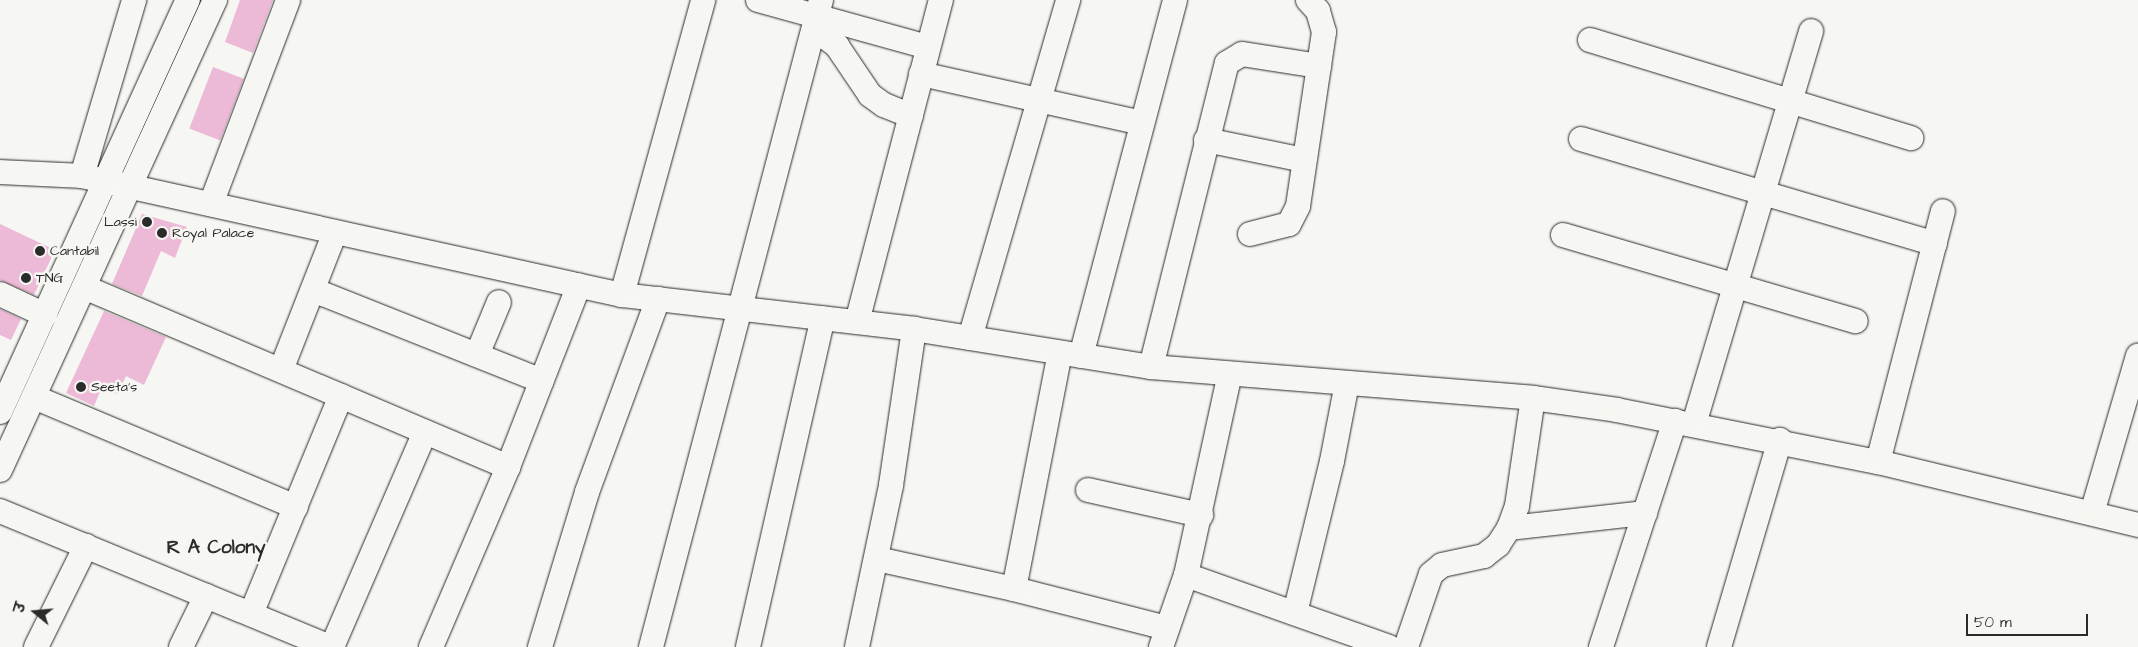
<!DOCTYPE html>
<html>
<head>
<meta charset="utf-8">
<style>
	body { margin:0 }
	#map { position:relative; width:2138px; height:647px; overflow:hidden; background:#f6f6f2; font-family:"Architects Daughter","Playpen Sans Deva",sans-serif }
	div>[style] { position:absolute }
	.building>* { inset:0; background:#ecb9d7; transform-origin:0 0 }
	.roads { filter:drop-shadow(0 0 1px #2b2b2b) drop-shadow(0 0 1px #2b2b2b) }
	.minor>* { height:24px; margin:-12px; padding:0 12px; transform-origin:12px; border-radius:12px; background:#f6f6f2 }
	.dots>* { width:14px; height:14px; translate:-50% -50%; box-sizing:border-box; border:2px solid #f6f6f2; border-radius:50% }
	span { translate:-50% -50%; white-space:nowrap; text-align:center; line-height:1.15; -webkit-text-stroke:5px #f6f6f2; paint-order:stroke }
	.poi-label { font-size:14px; color:#2b2b2b }
	.right { translate:-100% -50%; text-align:right }
	.left { translate:0 -50%; text-align:left }
	.district-label { font-size:19px; color:#2b2b2b; font-weight:700 }
	.north { position:absolute; left:10px; top:587px; width:50px; height:50px; -webkit-text-stroke:4px #f6f6f2; paint-order:stroke; rotate:287deg; font-size:14px; font-weight:700; line-height:20px; text-align:center; color:#2b2b2b }
	.north::after { content:''; display:block; margin:auto; width:18px; height:22px; background:#2b2b2b; clip-path:polygon(50% 0,100% 100%,50% 72%,0 100%) }
	.scale { position:absolute; left:1966px; top:614px; width:122px; height:22px; box-sizing:border-box; border:2px solid #2b2b2b; border-top:0; padding-left:6px; font-size:15px; line-height:18px; white-space:nowrap; color:#2b2b2b; -webkit-text-stroke:4px #f6f6f2; paint-order:stroke }
</style>
</head>
<body>
<div id="map">
	<div class="building">
		<div style="clip-path:polygon(240px 0,273px 0,253px 53px,225px 42px)"></div>
		<div style="left:213px;top:67px;width:33px;height:66px;rotate:21deg"></div>
		<div style="clip-path:polygon(142px 214px,187px 227px,175px 258px,161px 251px,142px 296px,112px 284px)"></div>
		<div style="clip-path:polygon(0 224px,55px 250px,34px 295px,0 280px)"></div>
		<div style="clip-path:polygon(0 309px,21px 319px,11px 340px,0 335px)"></div>
		<div style="clip-path:polygon(104px 311px,166px 337px,144px 385px,126px 376px,118px 394px,102px 387px,94px 406px,66px 393px)"></div>
	</div>
	<div class="roads">
		<div class="minor">
			<div style="left:758px;top:0;width:176px;rotate:15.5deg"></div>
			<div style="left:814px;top:29px;width:29px;rotate:36deg"></div>
			<div style="left:837px;top:46px;width:59px;rotate:56deg"></div>
			<div style="left:870px;top:95px;width:17px;rotate:36deg"></div>
			<div style="left:884px;top:105px;width:29px;rotate:22deg"></div>
			<div style="left:1590px;top:40px;width:336px;rotate:17deg"></div>
			<div style="left:921px;top:74px;width:226px;rotate:12.5deg"></div>
			<div style="left:1581px;top:139px;width:369px;rotate:16.5deg"></div>
			<div style="left:1206px;top:140px;width:100px;rotate:11.5deg"></div>
			<div style="left:0;top:172px;width:82px;rotate:2.8deg"></div>
			<div style="left:82px;top:176px;width:553px;rotate:12.43deg"></div>
			<div style="left:622px;top:295px;width:294px;rotate:6.6deg"></div>
			<div style="left:914px;top:329px;width:240px;rotate:9.1deg"></div>
			<div style="left:1151px;top:367px;width:383px;rotate:4.6deg"></div>
			<div style="left:1533px;top:398px;width:85px;rotate:8.1deg"></div>
			<div style="left:1617px;top:410px;width:266px;rotate:11.3deg"></div>
			<div style="left:1878px;top:462px;width:268px;rotate:13.6deg"></div>
			<div style="left:82px;top:176px;width:184px;rotate:-73.5deg"></div>
			<div style="left:211px;top:204px;width:218px;rotate:-69.3deg"></div>
			<div style="left:1250px;top:234px;width:40px;rotate:-14.4deg"></div>
			<div style="left:1289px;top:224px;width:20px;rotate:-63deg"></div>
			<div style="left:1298px;top:206px;width:176px;rotate:-81.5deg"></div>
			<div style="left:1324px;top:32px;width:22px;rotate:-106deg"></div>
			<div style="left:1318px;top:11px;width:15px;rotate:-132deg"></div>
			<div style="left:1563px;top:235px;width:305px;rotate:16.4deg"></div>
			<div style="left:84px;top:287px;width:461px;rotate:23deg"></div>
			<div style="left:313px;top:290px;width:246px;rotate:21.7deg"></div>
			<div style="left:0;top:294px;width:50px;rotate:25deg"></div>
			<div style="left:622px;top:295px;width:306px;rotate:-74.6deg"></div>
			<div style="left:857px;top:322px;width:333px;rotate:-75.4deg"></div>
			<div style="left:970px;top:338px;width:352px;rotate:-73.8deg"></div>
			<div style="left:477px;top:355px;width:57px;rotate:-67.5deg"></div>
			<div style="left:1081px;top:356px;width:368px;rotate:-75.2deg"></div>
			<div style="left:1151px;top:367px;width:313px;rotate:-76deg"></div>
			<div style="left:1227px;top:63px;width:17px;rotate:-31deg"></div>
			<div style="left:1242px;top:54px;width:78px;rotate:8.9deg"></div>
			<div style="left:281px;top:370px;width:148px;rotate:-68.6deg"></div>
			<div style="left:34px;top:397px;width:284px;rotate:22.8deg"></div>
			<div style="left:0;top:412px;width:453px;rotate:-65.5deg"></div>
			<div style="left:1694px;top:424px;width:410px;rotate:-73.4deg"></div>
			<div style="left:1878px;top:462px;width:259px;rotate:-75.5deg"></div>
			<div style="left:0;top:470px;width:517px;rotate:-65.42deg"></div>
			<div style="left:1088px;top:490px;width:116px;rotate:12.5deg"></div>
			<div style="left:0;top:511px;width:357px;rotate:22.4deg"></div>
			<div style="left:2092px;top:513px;width:164px;rotate:-73.7deg"></div>
			<div style="left:1509px;top:528px;width:137px;rotate:-6.3deg"></div>
			<div style="left:877px;top:559px;width:140px;rotate:12.4deg"></div>
			<div style="left:1014px;top:589px;width:158px;rotate:14.3deg"></div>
			<div style="left:1186px;top:575px;width:206px;rotate:-77.7deg"></div>
			<div style="left:1014px;top:589px;width:240px;rotate:-79deg"></div>
			<div style="left:1295px;top:613px;width:156px;rotate:-76.3deg"></div>
			<div style="left:1332px;top:461px;width:79px;rotate:-79.1deg"></div>
			<div style="left:251px;top:614px;width:236px;rotate:-67.6deg"></div>
			<div style="left:36px;top:647px;width:113px;rotate:-63.7deg"></div>
			<div style="left:181px;top:647px;width:57px;rotate:-63.9deg"></div>
			<div style="left:332px;top:647px;width:234px;rotate:-66.6deg"></div>
			<div style="left:431px;top:647px;width:196px;rotate:-66.8deg"></div>
			<div style="left:508px;top:467px;width:195px;rotate:-68.7deg"></div>
			<div style="left:540px;top:647px;width:162px;rotate:-73.1deg"></div>
			<div style="left:587px;top:492px;width:206px;rotate:-69.8deg"></div>
			<div style="left:651px;top:647px;width:669px;rotate:-75.28deg"></div>
			<div style="left:748px;top:647px;width:337px;rotate:-77.2deg"></div>
			<div style="left:857px;top:647px;width:166px;rotate:-78.1deg"></div>
			<div style="left:891px;top:485px;width:158px;rotate:-81.6deg"></div>
			<div style="left:1161px;top:647px;width:76px;rotate:-70.9deg"></div>
			<div style="left:1186px;top:575px;width:215px;rotate:19.5deg"></div>
			<div style="left:1406px;top:647px;width:77px;rotate:-71.1deg"></div>
			<div style="left:1431px;top:574px;width:14px;rotate:-39deg"></div>
			<div style="left:1442px;top:565px;width:43px;rotate:-12.1deg"></div>
			<div style="left:1484px;top:556px;width:18px;rotate:-38deg"></div>
			<div style="left:1498px;top:545px;width:20px;rotate:-57deg"></div>
			<div style="left:1509px;top:528px;width:23px;rotate:-70deg"></div>
			<div style="left:1517px;top:506px;width:109px;rotate:-81.6deg"></div>
			<div style="left:1601px;top:647px;width:238px;rotate:-71.9deg"></div>
			<div style="left:1719px;top:647px;width:216px;rotate:-73.6deg"></div>
		</div>
	</div>
	<div class="dots">
		<div style="left:147px;top:222px;background:#2b2b2b"></div>
		<div style="left:162px;top:233px;background:#2b2b2b"></div>
		<div style="left:40px;top:251px;background:#2b2b2b"></div>
		<div style="left:26px;top:278px;background:#2b2b2b"></div>
		<div style="left:81px;top:387px;background:#2b2b2b"></div>
	</div>
	<div class="poi-label">
		<span class="right" style="left:137px;top:222px">Lassi</span>
		<span class="left" style="left:172px;top:233px">Royal Palace</span>
		<span class="left" style="left:50px;top:251px">Cantabil</span>
		<span class="left" style="left:36px;top:278px">TNG</span>
		<span class="left" style="left:91px;top:387px">Seeta's</span>
	</div>
	<div class="district-label">
		<span style="left:216px;top:548px">R A Colony</span>
	</div>
	<div class="north">उ</div>
	<div class="scale">50 m</div>
</div>
</body>
</html>
